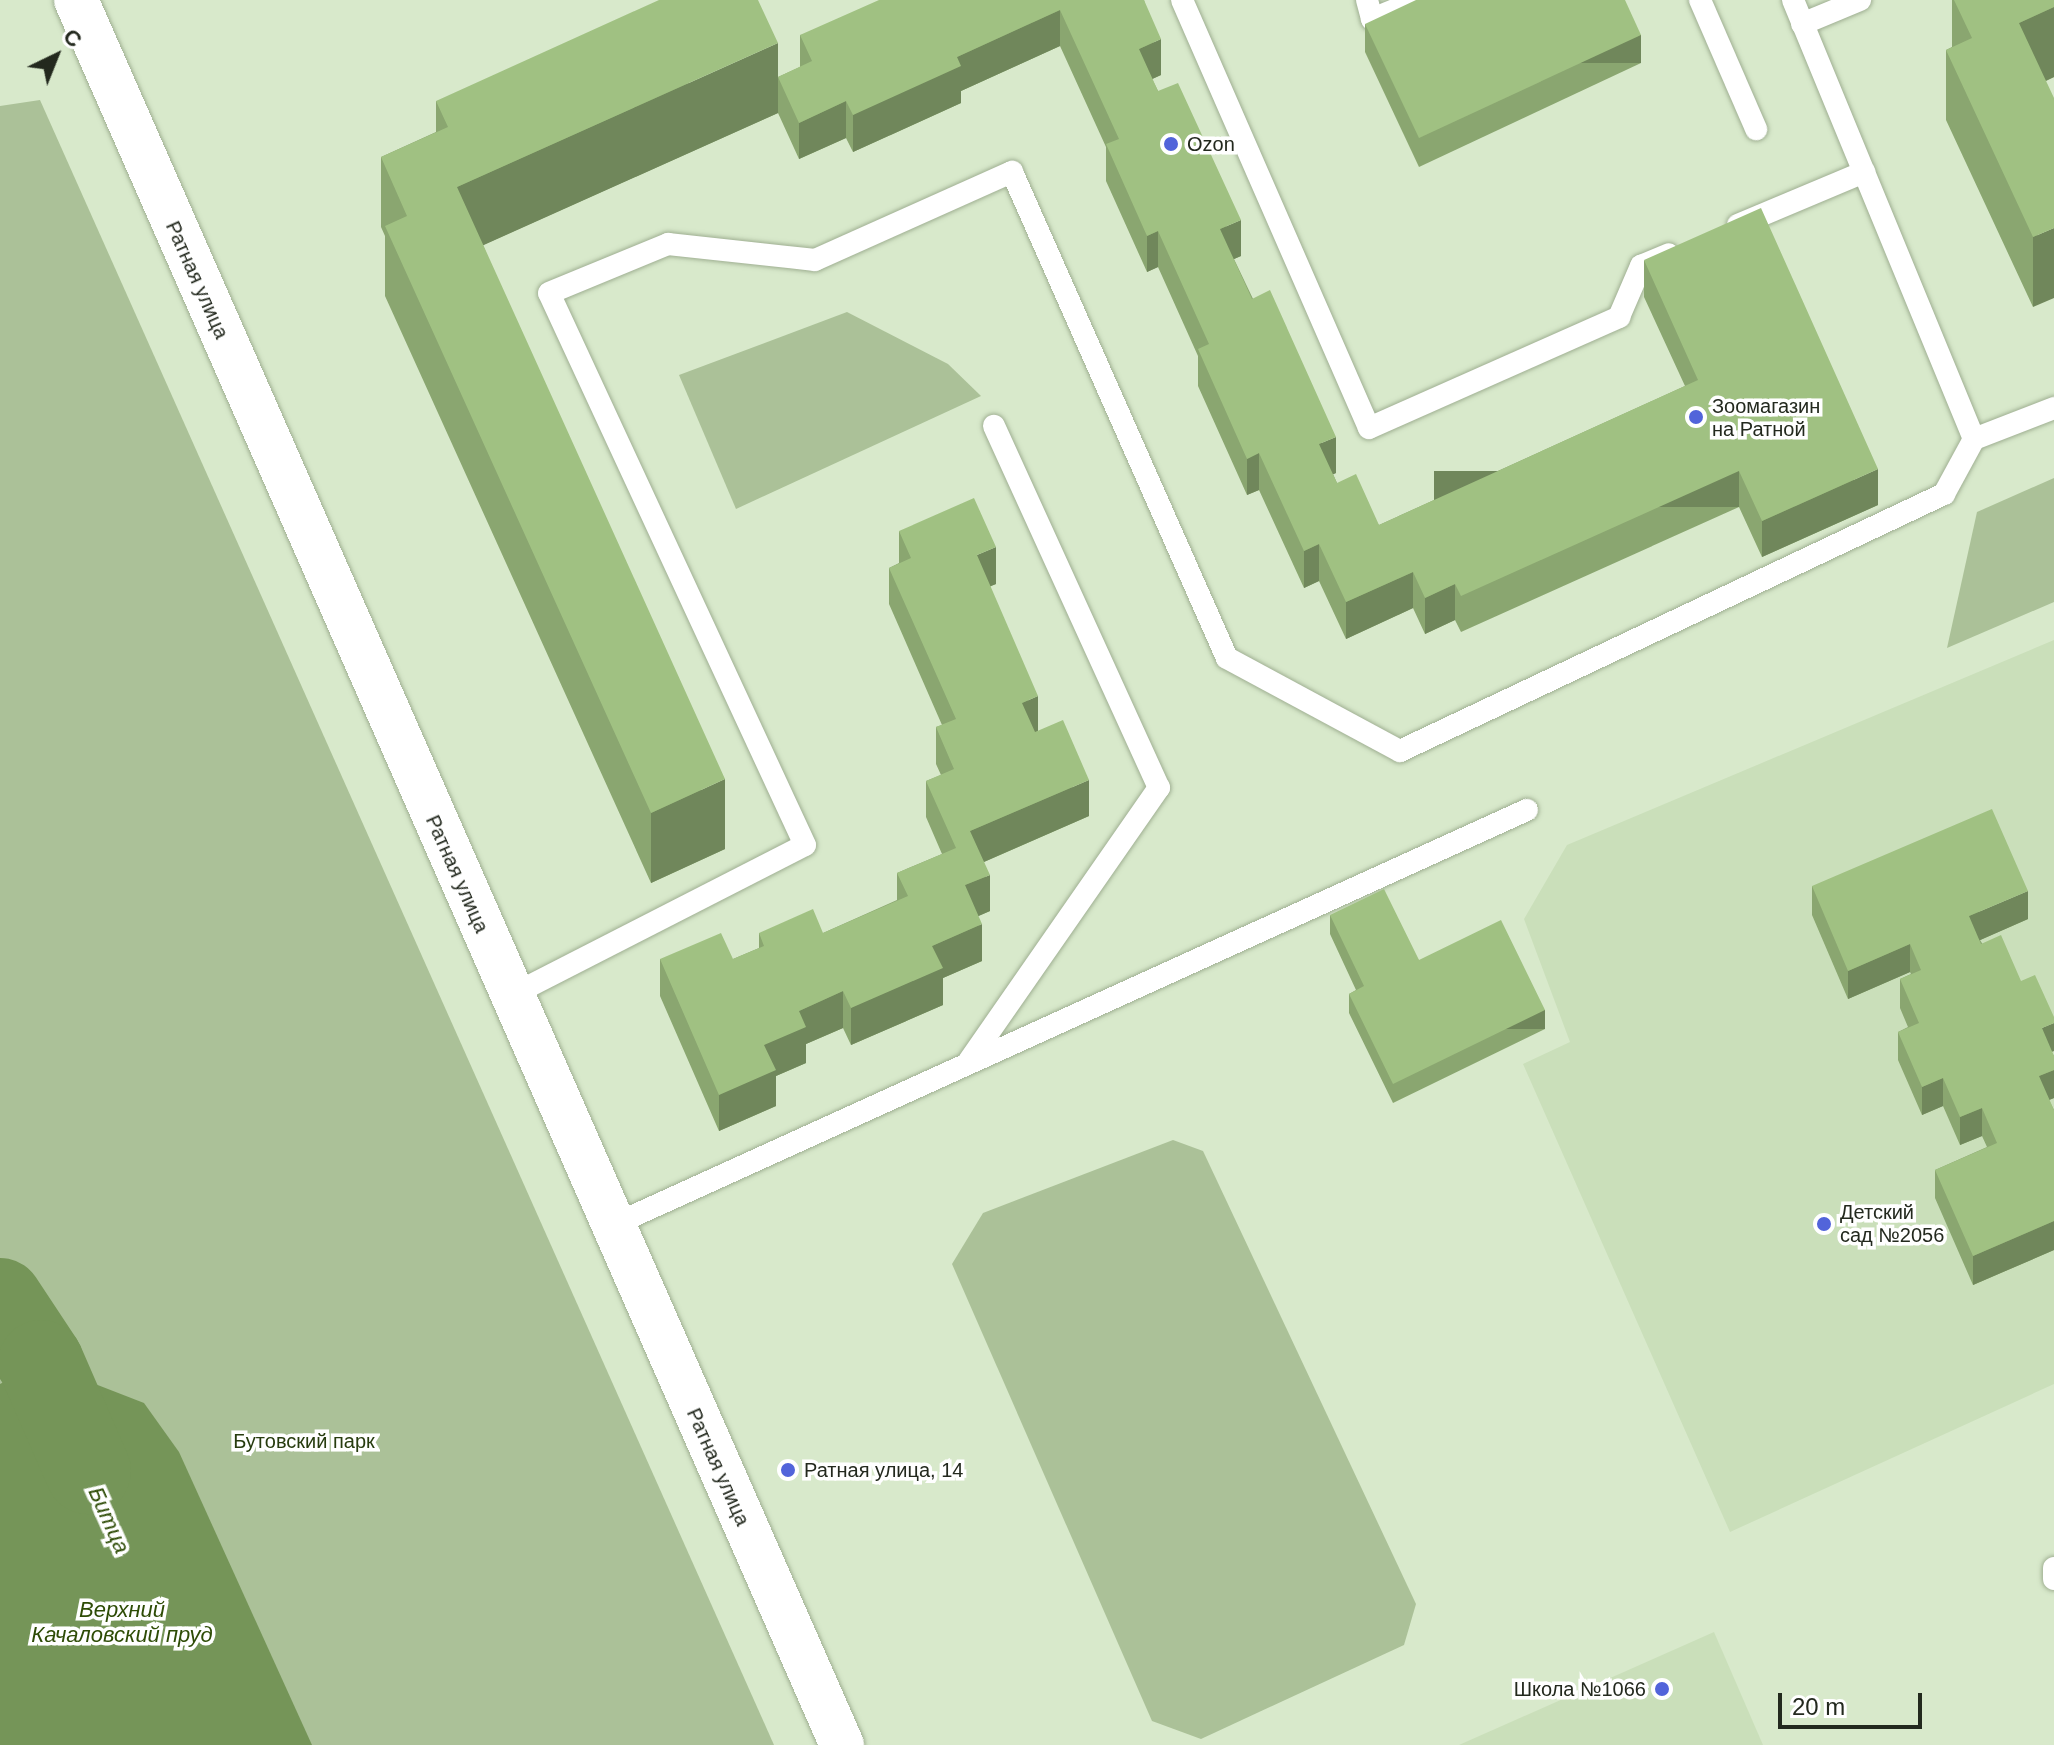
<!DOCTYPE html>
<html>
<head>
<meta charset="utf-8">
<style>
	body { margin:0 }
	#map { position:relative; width:2054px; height:1745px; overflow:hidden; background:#d8e9cb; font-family:Arial,sans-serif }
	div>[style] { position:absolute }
	.built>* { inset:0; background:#cadfba }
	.green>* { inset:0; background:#abc198 }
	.water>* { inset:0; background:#759558 }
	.river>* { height:86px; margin:-43px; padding:0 43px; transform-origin:43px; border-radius:43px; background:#759558 }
	.roads { filter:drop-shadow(0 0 2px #9faf92) drop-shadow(0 0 2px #9faf92) }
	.lane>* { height:22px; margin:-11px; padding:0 11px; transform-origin:11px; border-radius:11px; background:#fff }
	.street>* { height:44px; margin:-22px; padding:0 22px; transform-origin:22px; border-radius:22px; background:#fff }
	.wall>* { inset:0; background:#8aa670 }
	.shaded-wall>* { inset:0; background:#70875b; transform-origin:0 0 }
	.building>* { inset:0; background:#a0c182 }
	.dots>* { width:22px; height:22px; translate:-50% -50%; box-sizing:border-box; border:4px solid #fff; border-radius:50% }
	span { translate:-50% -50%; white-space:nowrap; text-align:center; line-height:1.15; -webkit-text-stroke:7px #fff; paint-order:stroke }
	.poi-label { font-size:20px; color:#23291e }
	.left { translate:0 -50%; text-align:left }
	.right { translate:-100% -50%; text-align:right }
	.street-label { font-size:20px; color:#23291e }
	.park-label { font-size:20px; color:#273c0f }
	.water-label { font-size:22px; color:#2e4c06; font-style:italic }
	.north { position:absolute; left:16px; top:16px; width:80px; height:80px; -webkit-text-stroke:6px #fff; paint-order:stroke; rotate:43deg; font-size:22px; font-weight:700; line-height:32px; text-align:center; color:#23291e }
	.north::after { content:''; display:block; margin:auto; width:28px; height:36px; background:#23291e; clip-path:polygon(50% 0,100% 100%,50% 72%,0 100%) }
	.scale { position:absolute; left:1778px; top:1693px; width:144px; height:36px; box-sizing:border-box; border:4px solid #23291e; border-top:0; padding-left:10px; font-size:24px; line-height:28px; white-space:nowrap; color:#23291e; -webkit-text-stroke:6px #fff; paint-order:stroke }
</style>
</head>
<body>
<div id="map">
	<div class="built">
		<div style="clip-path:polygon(2054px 640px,2054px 1384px,1730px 1532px,1523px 1064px,1570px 1042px,1524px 919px,1567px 845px)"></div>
		<div style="clip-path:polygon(1714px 1632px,1763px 1745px,1459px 1745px)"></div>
	</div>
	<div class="green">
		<div style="clip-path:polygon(40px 100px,774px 1745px,0 1745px,0 106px)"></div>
		<div style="clip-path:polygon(847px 312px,948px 364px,981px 396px,736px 509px,679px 375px)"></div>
		<div style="clip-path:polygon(2054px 478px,2054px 602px,1947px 648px,1977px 512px)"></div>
		<div style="clip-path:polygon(1173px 1140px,1203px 1151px,1416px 1604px,1404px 1645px,1201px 1739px,1152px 1721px,952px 1264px,983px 1213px)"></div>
	</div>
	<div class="water">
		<div style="clip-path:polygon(41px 1363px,144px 1403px,179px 1452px,312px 1745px,0 1745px,0 1384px)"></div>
	</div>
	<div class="river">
		<div style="left:0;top:1301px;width:74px;rotate:56.5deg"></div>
		<div style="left:41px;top:1363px;width:118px;rotate:66.5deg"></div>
	</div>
	<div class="roads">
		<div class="lane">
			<div style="left:1182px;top:0;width:467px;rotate:66.4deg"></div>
			<div style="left:1369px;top:428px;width:274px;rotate:-23.9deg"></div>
			<div style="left:1619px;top:317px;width:56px;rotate:-66.7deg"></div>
			<div style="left:1641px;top:266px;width:30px;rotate:-23deg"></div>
			<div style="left:1367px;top:0;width:20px;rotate:75deg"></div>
			<div style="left:1372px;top:19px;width:51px;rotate:-22deg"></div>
			<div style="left:1700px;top:0;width:141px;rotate:66.5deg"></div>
			<div style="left:1793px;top:0;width:475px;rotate:67.6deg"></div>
			<div style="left:1974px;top:439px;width:86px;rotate:-21.2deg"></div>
			<div style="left:1802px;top:24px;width:63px;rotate:-22.5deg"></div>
			<div style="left:1738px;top:225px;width:137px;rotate:-22.8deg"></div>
			<div style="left:510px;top:996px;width:331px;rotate:-27.1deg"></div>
			<div style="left:805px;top:845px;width:608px;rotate:-114.88deg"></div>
			<div style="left:549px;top:293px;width:129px;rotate:-22.4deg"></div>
			<div style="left:668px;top:244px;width:148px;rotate:6.2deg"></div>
			<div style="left:815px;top:260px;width:216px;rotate:-24.1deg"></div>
			<div style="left:1012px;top:172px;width:531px;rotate:66.14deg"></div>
			<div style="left:1227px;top:658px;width:196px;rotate:28.3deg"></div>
			<div style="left:1400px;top:751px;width:602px;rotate:-25.29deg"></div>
			<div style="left:1944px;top:494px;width:63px;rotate:-61.4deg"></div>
			<div style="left:969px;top:1061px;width:333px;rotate:-55.2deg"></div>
			<div style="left:1159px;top:788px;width:398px;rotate:-114.5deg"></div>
			<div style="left:611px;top:1226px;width:1006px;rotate:-24.43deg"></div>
			<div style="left:2054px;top:1568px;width:11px;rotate:90deg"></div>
		</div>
		<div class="street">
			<div style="left:76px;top:0;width:1906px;rotate:66.3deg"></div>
		</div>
	</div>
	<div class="wall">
		<div style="clip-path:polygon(1144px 0,1161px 75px,1152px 79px,1241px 256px,1234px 259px,1336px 473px,1333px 474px,1337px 483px,1379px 525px,1685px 386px,1644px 297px,1644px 260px,1878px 505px,1762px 557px,1739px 507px,1461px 632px,1455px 620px,1425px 634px,1413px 608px,1346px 639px,1319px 581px,1304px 588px,1259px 490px,1247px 495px,1198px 386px,1198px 356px,1158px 267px,1147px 272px,1106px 181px,1106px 147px,1060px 46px,961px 91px,961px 103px,853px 152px,846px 138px,799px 159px,778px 113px,483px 245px,725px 849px,651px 883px,385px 296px,385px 236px,381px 227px,381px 157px,436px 132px,436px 101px,778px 77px,800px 67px,800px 35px)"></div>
		<div style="clip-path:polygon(1952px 0,2054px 0,2054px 77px,2046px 81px,2033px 307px,1946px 120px,1946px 50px,1952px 47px)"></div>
		<div style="clip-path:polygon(1365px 24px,1641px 63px,1419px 167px,1365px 52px)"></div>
		<div style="clip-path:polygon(899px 531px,996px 584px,990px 586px,1038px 731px,1089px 816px,984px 862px,990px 911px,978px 916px,982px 961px,943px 978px,943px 1005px,851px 1045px,843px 1028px,806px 1044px,806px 1063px,776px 1076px,776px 1106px,719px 1131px,660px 996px,660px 959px,733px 959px,759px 948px,759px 933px,823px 933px,897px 900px,897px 873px,942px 854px,926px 817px,926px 781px,941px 775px,936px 764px,936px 727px,942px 725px,889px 604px,889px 568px,899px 563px)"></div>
		<div style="clip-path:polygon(1812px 886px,2028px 919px,1980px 940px,2054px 1056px,2054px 1098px,2049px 1100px,2054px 1110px,2054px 1250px,1973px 1285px,1935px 1198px,1935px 1170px,1987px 1147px,1982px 1136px,1960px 1145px,1943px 1106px,1922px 1115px,1898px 1060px,1898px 1032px,1908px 1027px,1900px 1008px,1900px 979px,1911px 974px,1910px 972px,1848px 999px,1812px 915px)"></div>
		<div style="clip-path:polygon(1330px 915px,1419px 960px,1545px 1029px,1393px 1103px,1349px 1013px,1349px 994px,1356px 990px,1330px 934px)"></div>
	</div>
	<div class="shaded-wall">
		<div style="clip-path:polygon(2054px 7px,2054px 77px,2019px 93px,2019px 23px)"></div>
		<div style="clip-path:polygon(1060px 10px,1060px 46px,961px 91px,961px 103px,853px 152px,853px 115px,957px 57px)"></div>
		<div style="left:1641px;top:35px;width:28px;height:245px;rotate:90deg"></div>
		<div style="clip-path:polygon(1161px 39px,1161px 75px,1139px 85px,1139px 49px)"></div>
		<div style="clip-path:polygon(778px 43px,778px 113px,457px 257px,457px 187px)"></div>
		<div style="clip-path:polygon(846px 101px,846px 138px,799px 159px,799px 123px)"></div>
		<div style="clip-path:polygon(1241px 220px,1241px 256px,1220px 265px,1220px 229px)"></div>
		<div style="clip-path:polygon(2054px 228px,2054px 298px,2033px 307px,2033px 237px)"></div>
		<div style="clip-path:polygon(1158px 231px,1158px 267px,1147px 272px,1147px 236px)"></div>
		<div style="clip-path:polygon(1336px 437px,1336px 473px,1319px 481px,1319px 444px)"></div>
		<div style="clip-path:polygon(1259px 453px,1259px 490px,1247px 495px,1247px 459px)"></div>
		<div style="clip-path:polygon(1878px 469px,1878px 505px,1762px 557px,1762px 521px)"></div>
		<div style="left:1739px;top:471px;width:36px;height:305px;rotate:90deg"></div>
		<div style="clip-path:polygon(1319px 544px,1319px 581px,1304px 588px,1304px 551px)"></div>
		<div style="clip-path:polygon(996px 547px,996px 584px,977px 592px,977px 555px)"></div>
		<div style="clip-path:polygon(1413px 572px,1413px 608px,1346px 639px,1346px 602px)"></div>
		<div style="clip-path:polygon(1455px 584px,1455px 620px,1425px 634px,1425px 598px)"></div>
		<div style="clip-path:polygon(1038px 696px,1038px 732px,1022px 739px,1022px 703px)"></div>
		<div style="clip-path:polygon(725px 779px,725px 849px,651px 883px,651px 813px)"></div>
		<div style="clip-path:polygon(1089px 780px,1089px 816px,970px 868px,970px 831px)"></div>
		<div style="clip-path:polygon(990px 875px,990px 911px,965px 922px,965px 885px)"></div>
		<div style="clip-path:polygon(2028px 891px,2028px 919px,1969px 945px,1969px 916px)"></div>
		<div style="clip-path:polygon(982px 924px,982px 961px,943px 978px,943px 1005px,851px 1045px,851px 1008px,932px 946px)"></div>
		<div style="clip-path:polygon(1910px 944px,1910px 972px,1848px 999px,1848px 971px)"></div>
		<div style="clip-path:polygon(843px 991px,843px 1028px,806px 1044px,806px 1063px,776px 1076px,776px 1106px,719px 1131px,719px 1095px,764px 1045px,799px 1011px)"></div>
		<div style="left:1545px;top:1010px;width:19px;height:169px;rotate:90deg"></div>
		<div style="clip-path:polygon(2054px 1023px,2054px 1051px,2042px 1056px,2042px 1028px)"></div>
		<div style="clip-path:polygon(2054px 1070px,2054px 1098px,2039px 1104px,2039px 1076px)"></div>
		<div style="clip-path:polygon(1943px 1078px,1943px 1106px,1922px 1115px,1922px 1087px)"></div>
		<div style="clip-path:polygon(1982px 1108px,1982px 1136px,1960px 1145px,1960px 1117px)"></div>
		<div style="clip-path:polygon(2054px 1221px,2054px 1250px,1973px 1285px,1973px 1256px)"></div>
	</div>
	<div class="building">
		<div style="clip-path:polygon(659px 0,758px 0,778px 43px,457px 187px,725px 779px,651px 813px,385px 226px,407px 216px,381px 157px,448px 127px,436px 101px)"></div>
		<div style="clip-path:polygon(879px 0,1144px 0,1161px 39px,1139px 49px,1158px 91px,1178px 83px,1241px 220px,1220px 229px,1252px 299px,1270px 290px,1336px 437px,1319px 444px,1337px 483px,1356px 474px,1379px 525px,1698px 380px,1644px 260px,1761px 208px,1878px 469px,1762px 521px,1739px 471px,1461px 596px,1455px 584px,1425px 598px,1413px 572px,1346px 602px,1319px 544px,1304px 551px,1259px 453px,1247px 459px,1198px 349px,1209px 344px,1158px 231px,1147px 236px,1106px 144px,1119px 139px,1060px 10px,957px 57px,961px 66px,853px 115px,846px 101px,799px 123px,778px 77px,812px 61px,800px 35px)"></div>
		<div style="clip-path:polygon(1416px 0,1625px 0,1641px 35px,1419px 138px,1365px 24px)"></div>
		<div style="clip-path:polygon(1954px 0,2054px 0,2054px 7px,2019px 23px,2054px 98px,2054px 228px,2033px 237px,1946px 50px,1972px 38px)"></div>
		<div style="clip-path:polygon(974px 498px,996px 547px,977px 555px,1038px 696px,1022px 703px,1035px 732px,1063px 720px,1089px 780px,970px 831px,990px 875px,965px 885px,982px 924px,932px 946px,943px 968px,851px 1008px,843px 991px,799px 1011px,806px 1027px,764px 1045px,776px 1070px,719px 1095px,660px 959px,721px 933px,733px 959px,764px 946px,759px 933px,813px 909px,823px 933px,908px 896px,897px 873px,956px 848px,926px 781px,954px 769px,936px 727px,956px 719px,889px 568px,911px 558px,899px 531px)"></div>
		<div style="clip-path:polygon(1992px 809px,2028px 891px,1969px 916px,1981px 944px,2001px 935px,2021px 981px,2035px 975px,2054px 1017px,2054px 1023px,2042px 1028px,2054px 1056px,2054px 1070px,2039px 1076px,2054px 1110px,2054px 1221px,1973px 1256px,1935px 1170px,1997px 1143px,1982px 1108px,1960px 1117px,1943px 1078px,1922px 1087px,1898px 1032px,1919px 1023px,1900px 979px,1921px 970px,1910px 944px,1848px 971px,1812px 886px)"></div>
		<div style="clip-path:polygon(1384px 889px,1419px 960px,1501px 920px,1545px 1010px,1393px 1084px,1349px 994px,1364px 986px,1330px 915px)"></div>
	</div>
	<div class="dots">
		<div style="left:1171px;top:144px;background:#5264da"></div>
		<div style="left:1696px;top:417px;background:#5264da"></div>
		<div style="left:1824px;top:1224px;background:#5264da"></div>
		<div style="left:788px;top:1470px;background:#5264da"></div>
		<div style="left:1662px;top:1689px;background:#5264da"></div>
	</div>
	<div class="poi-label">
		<span class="left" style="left:1187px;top:144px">Ozon</span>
		<span class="left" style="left:1712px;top:418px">Зоомагазин<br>на Ратной</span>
		<span class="left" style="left:1840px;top:1224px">Детский<br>сад №2056</span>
		<span class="left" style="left:804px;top:1470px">Ратная улица, 14</span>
		<span class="right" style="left:1646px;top:1689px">Школа №1066</span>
	</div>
	<div class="street-label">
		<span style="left:197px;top:280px;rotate:66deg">Ратная улица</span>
		<span style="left:457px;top:874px;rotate:66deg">Ратная улица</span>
		<span style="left:718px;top:1467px;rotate:66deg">Ратная улица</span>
	</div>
	<div class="park-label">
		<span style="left:304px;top:1441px">Бутовский парк</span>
	</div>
	<div class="water-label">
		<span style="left:109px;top:1520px;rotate:66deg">Битца</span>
		<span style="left:122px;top:1622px">Верхний<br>Качаловский пруд</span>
	</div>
	<div class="north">С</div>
	<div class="scale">20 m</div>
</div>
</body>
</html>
